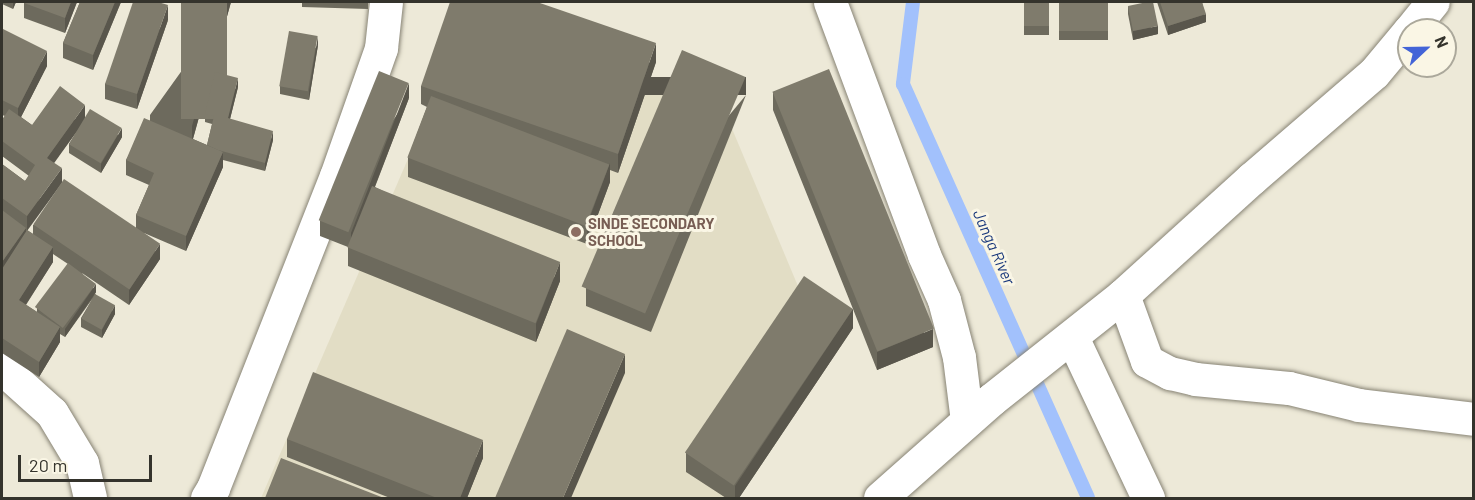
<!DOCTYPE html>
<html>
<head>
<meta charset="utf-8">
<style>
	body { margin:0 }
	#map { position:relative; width:1475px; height:500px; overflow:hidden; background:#ede9d8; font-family:Barlow,sans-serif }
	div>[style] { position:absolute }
	.built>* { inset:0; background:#e2ddc5 }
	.stream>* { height:14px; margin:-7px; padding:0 7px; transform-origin:7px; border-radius:7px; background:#a2c1fc }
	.roads { filter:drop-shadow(0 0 2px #878374) drop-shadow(0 0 2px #878374) }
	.minor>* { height:33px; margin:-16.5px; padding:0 16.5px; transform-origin:16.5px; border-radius:16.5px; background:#fff }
	.wall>* { inset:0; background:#6d6a5d; transform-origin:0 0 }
	.shaded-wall>* { inset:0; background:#59564c; transform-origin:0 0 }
	.building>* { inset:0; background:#7f7b6c; transform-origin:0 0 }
	.dots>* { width:16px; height:16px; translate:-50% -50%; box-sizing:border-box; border:3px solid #faf6e5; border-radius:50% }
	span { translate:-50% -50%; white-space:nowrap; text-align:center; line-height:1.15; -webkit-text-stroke:6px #faf6e5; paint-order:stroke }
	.education-label { font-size:15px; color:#785e54; font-weight:700 }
	.left { translate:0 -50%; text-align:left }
	.water-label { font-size:16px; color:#1a397c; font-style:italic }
	.frame { position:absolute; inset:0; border:3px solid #34332c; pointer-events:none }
	.north { position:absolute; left:1397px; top:18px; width:60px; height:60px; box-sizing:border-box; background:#faf6e5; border:2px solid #aba89b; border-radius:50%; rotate:68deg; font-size:16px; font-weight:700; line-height:24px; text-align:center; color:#34332c }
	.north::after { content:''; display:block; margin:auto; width:21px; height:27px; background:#4364d7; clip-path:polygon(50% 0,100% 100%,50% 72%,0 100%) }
	.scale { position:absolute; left:18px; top:455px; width:134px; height:27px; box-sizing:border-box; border:3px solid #34332c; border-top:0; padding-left:8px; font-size:18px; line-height:21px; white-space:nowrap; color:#34332c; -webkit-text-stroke:4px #faf6e5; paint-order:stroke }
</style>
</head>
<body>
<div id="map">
	<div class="built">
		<div style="clip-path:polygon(476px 2px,489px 2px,725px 112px,826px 353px,727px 498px,261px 498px)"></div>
	</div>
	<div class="stream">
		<div style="left:913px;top:2px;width:83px;rotate:97deg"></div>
		<div style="left:903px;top:84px;width:453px;rotate:65.9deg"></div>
	</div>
	<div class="roads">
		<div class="minor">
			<div style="left:830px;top:2px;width:270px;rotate:69.6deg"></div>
			<div style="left:924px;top:255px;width:49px;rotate:66deg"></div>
			<div style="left:944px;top:300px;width:59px;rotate:75.3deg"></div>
			<div style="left:959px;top:357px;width:64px;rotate:82.9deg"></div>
			<div style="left:1410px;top:30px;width:36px;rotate:-51deg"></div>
			<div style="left:1123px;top:295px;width:70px;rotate:70deg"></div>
			<div style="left:1147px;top:361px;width:26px;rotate:28deg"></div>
			<div style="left:1170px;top:373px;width:26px;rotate:13deg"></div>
			<div style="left:1195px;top:379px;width:94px;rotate:5.5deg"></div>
			<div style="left:1289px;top:388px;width:72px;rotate:13.7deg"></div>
			<div style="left:1359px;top:405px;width:116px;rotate:6.9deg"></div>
			<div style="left:1072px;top:337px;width:178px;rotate:64.7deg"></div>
			<div style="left:2px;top:368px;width:67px;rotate:42deg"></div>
			<div style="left:52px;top:413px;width:58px;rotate:59deg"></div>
			<div style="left:82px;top:463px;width:36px;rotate:77deg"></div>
			<div style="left:207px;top:498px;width:12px;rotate:-59deg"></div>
			<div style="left:213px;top:488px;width:335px;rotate:-68.5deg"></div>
			<div style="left:336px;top:176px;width:136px;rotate:-70.6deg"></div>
			<div style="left:381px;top:48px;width:46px;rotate:-83.8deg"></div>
			<div style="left:880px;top:498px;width:149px;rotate:-41.5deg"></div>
			<div style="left:992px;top:399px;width:167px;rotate:-38.4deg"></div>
			<div style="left:1123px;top:295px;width:173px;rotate:-42.2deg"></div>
			<div style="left:1251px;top:179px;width:162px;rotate:-40.8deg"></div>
			<div style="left:1374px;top:73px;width:55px;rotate:-50.2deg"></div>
		</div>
	</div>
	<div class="wall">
		<div style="clip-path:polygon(2px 2px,16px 2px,13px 9px,2px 4px)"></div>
		<div style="clip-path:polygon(77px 2px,65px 33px,24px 18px,24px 3px)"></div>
		<div style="clip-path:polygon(80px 2px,121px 2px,93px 70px,63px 58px,63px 43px)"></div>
		<div style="clip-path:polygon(evenodd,231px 2px,193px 139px,207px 145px,212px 124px,205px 122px,205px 114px,238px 87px,230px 119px,273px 140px,265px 171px,223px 160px,223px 167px,186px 251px,144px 233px,160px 259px,129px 305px,82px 273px,96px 292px,95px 294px,115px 314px,102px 338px,81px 327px,81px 318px,93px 298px,65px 337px,60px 334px,60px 342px,39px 377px,2px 353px,2px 164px,25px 181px,29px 176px,2px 156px,2px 120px,5px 116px,2px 115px,2px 32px,47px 66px,21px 117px,32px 125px,85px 118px,122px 137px,101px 173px,69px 153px,69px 144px,77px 131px,54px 162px,27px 230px,33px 234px,33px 225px,136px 228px,136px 215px,149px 185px,126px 175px,126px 160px,150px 120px,150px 115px,231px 2px,53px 254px,68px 264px,37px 308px,37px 312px,26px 305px,53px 262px,53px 254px)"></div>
		<div style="clip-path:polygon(302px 2px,368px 2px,368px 9px,302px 7px)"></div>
		<div style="left:1024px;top:2px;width:25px;height:33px"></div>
		<div style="left:1059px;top:2px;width:49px;height:38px"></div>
		<div style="clip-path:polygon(1157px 2px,1202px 2px,1206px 22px,1168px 35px)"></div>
		<div style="clip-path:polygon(1128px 6px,1158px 34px,1133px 40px,1128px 14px)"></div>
		<div style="clip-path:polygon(168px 20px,137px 109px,105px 99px,105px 84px)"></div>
		<div style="clip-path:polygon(318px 45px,309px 100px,280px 94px,280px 86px)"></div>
		<div style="clip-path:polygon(656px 62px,618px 173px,610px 170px,610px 182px,587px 244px,408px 177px,408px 158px,427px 107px,421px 104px,421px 86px)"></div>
		<div style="clip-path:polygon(773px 92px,933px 347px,877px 370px,853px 309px,853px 328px,739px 498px,726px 498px,686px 472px,686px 453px,853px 309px,773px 110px)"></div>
		<div style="clip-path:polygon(746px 95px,651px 332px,586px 306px,586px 288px)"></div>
		<div style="clip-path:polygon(409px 98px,375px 187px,560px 281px,536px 342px,348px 266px,348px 247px,320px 236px,320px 221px)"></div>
		<div style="clip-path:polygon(287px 439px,483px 458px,467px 498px,390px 498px,287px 457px)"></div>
	</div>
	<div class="shaded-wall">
		<div style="clip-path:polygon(13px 2px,16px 2px,13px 9px)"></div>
		<div style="clip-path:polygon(71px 2px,77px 2px,65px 33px,65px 18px)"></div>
		<div style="clip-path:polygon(115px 2px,121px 2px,93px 70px,93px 55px)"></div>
		<div style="clip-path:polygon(227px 2px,231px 2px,192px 142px,192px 126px)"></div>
		<div style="clip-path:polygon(168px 5px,168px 20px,137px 109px,137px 94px)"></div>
		<div style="clip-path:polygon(1206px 14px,1206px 22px,1168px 35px,1168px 26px)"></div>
		<div style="clip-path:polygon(1158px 26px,1158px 34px,1133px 40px,1133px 31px)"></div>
		<div style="clip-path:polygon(318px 36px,318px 45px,309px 100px,309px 91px)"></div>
		<div style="clip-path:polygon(656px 43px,656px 62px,618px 173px,618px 154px)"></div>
		<div style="clip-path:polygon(47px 51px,47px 66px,18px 123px,18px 108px)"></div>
		<div style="left:746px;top:77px;width:18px;height:255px;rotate:90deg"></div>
		<div style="clip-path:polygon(238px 78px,238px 87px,228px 127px,228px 118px)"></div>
		<div style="clip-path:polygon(409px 83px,409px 98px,351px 248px,351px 233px)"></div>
		<div style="clip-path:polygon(85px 105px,85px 120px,47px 173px,47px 158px)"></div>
		<div style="clip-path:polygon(122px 128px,122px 137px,101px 173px,101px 164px)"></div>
		<div style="clip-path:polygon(273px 131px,273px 140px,265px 171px,265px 163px)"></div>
		<div style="clip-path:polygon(223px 152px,223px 167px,186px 251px,186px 236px)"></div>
		<div style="clip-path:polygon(610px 163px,610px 182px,587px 244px,587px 225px)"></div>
		<div style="clip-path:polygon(62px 168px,62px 183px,27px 231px,27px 216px)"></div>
		<div style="clip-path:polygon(26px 228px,26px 236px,2px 271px,2px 262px)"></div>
		<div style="clip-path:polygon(160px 244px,160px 259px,129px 305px,129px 290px)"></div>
		<div style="clip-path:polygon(53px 247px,53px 262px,19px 315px,19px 300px)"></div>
		<div style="clip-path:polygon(560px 262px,560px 281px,536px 342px,536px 324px)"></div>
		<div style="clip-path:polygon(96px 284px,96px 292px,65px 337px,65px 329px)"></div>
		<div style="clip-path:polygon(115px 305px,115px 314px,102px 338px,102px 330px)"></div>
		<div style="clip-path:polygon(853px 309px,853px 328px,739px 498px,735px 498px,735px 486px)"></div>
		<div style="clip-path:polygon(60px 327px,60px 342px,39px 377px,39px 362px)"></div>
		<div style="clip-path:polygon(933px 329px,933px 347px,877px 370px,877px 352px)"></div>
		<div style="clip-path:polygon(625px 354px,625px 373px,571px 498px,563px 498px)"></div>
		<div style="clip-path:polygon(483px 440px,483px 458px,467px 498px,460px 498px)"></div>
	</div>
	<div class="building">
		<div style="clip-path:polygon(25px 2px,71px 2px,65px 18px,24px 3px)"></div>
		<div style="clip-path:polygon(80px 2px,115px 2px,93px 55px,63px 43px)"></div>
		<div style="clip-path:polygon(133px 2px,158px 2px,168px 5px,137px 94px,105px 84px)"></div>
		<div style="left:181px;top:2px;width:46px;height:117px"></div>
		<div style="clip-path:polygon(450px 2px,537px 2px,656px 43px,618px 154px,421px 86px)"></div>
		<div style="left:1024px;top:2px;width:25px;height:24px"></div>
		<div style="left:1059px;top:2px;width:49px;height:29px"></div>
		<div style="clip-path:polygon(1147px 2px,1153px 2px,1158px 26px,1133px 31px,1128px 6px)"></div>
		<div style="clip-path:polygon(1160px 2px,1202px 2px,1206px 14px,1168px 26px)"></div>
		<div style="clip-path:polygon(3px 29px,47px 51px,18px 108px,2px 100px,2px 32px)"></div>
		<div style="left:289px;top:31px;width:29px;height:56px;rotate:10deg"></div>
		<div style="left:682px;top:50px;width:69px;height:257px;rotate:23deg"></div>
		<div style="left:829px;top:69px;width:280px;height:61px;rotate:68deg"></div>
		<div style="left:379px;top:71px;width:32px;height:161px;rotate:22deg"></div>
		<div style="clip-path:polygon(215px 72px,238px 78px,228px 118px,273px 131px,265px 163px,218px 150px,207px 145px,214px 116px,205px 114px)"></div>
		<div style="clip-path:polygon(60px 86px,85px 105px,47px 158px,62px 168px,27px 216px,2px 198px,2px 164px,25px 181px,35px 165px,2px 141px,2px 120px,9px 109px,32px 125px)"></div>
		<div style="left:431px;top:96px;width:191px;height:66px;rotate:21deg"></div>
		<div style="left:90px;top:109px;width:37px;height:41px;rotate:31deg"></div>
		<div style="clip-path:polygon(144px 118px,223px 152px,186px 236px,136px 215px,154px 173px,126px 160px)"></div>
		<div style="left:64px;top:179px;width:116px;height:55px;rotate:34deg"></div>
		<div style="left:372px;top:186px;width:203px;height:66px;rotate:22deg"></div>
		<div style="clip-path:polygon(2px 210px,26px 228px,2px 262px)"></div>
		<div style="clip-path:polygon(27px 230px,53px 247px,19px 300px,60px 327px,39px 362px,2px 338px,2px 269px)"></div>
		<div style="left:68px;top:263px;width:35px;height:55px;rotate:37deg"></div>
		<div style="left:804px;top:276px;width:59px;height:213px;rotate:34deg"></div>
		<div style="left:95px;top:294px;width:23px;height:28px;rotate:29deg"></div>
		<div style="clip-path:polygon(567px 329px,625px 354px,563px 498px,495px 498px)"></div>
		<div style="clip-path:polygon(313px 372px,483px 440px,460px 498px,437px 498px,287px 439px)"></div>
		<div style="clip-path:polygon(281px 458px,384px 498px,265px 498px)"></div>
	</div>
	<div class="dots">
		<div style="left:576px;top:232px;background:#8d6e63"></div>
	</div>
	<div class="education-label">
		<span class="left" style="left:588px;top:232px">SINDE SECONDARY<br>SCHOOL</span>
	</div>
	<div class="water-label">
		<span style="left:994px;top:247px;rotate:66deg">Janga River</span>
	</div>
	<div class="frame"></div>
	<div class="north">N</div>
	<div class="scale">20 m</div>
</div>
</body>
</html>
